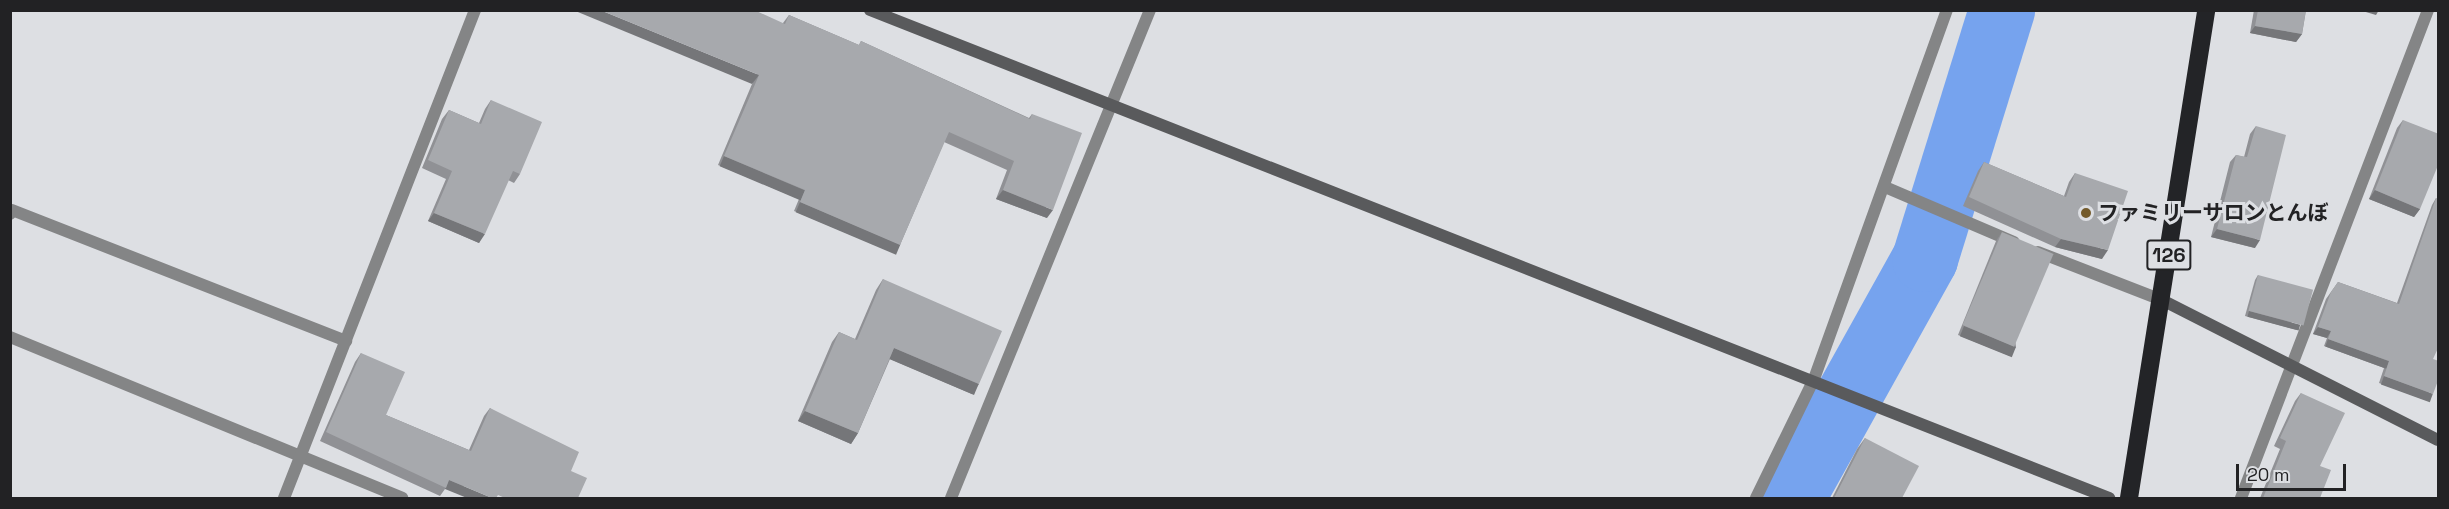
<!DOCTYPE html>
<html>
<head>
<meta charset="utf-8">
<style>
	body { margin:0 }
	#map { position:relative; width:2449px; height:509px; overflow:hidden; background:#dddfe3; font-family:"Space Grotesk","Noto Sans JP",sans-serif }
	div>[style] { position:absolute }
	.river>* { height:66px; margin:-33px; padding:0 33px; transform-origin:33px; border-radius:33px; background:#76a3ee }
	.lane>* { height:12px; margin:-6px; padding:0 6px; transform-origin:6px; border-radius:6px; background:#848586 }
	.street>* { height:12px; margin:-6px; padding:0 6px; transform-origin:6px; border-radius:6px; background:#848586 }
	.secondary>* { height:12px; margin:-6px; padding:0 6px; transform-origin:6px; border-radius:6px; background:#595a5c }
	.highway>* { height:18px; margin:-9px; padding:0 9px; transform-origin:9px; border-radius:9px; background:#232427 }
	.wall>* { inset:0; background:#909195 }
	.shaded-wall>* { inset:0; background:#757679; transform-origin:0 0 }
	.building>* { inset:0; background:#a7a9ad; transform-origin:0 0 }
	.dots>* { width:16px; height:16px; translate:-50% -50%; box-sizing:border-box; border:3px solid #dddfe3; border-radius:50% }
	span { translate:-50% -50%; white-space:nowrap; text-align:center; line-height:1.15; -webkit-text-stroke:6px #dddfe3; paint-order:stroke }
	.shield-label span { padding:2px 4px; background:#dddfe3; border:2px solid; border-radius:4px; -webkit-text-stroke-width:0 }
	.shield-label { font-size:20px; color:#222224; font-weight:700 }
	.poi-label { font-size:21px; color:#222224; font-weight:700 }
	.left { translate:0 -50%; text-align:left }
	.frame { position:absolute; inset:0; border:12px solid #222224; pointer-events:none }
	.scale { position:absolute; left:2236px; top:464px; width:110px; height:27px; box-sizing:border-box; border:3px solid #222224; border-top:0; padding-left:8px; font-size:18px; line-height:21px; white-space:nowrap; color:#222224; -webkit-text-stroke:4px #dddfe3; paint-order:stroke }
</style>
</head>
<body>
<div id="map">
	<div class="river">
		<div style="left:1792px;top:498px;width:274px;rotate:-60.9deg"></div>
		<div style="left:1925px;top:259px;width:261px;rotate:-72.8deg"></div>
	</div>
	<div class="lane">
		<div style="left:1885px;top:187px;width:140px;rotate:23.1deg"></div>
		<div style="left:2038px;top:252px;width:133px;rotate:21.2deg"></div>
	</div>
	<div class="street">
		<div style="left:10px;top:214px;width:4px;rotate:-63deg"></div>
		<div style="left:12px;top:210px;width:359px;rotate:21.4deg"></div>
		<div style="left:10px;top:337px;width:424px;rotate:22.3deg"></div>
		<div style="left:284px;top:498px;width:524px;rotate:-68.62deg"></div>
		<div style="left:951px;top:498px;width:527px;rotate:-67.82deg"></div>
		<div style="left:1756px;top:498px;width:132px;rotate:-64deg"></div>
		<div style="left:1814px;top:379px;width:392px;rotate:-70.2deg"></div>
		<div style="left:2241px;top:498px;width:523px;rotate:-69.03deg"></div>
	</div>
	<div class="secondary">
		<div style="left:870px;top:10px;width:1332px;rotate:21.5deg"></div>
		<div style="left:2162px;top:300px;width:309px;rotate:26.9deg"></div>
	</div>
	<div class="highway">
		<div style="left:2129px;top:498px;width:494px;rotate:-81deg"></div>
	</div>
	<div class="wall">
		<div style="clip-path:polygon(2254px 10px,2306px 10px,2302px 34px,2296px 42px,2250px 33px)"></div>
		<div style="clip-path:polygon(789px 15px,859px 45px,861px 41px,1029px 118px,1032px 114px,1047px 218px,996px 199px,1007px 170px,944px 142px,900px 245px,894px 253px,794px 211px,799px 199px,718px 165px,752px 84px,783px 23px)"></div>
		<div style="clip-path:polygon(491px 100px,520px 174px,514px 183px,508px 180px,479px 243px,428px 221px,446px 179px,422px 168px,442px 119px,449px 110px,479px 123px,485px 109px)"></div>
		<div style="clip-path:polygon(2403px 120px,2420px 209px,2414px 217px,2369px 199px,2397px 128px)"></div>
		<div style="clip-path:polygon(2256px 126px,2255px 248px,2211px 237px,2230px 162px,2236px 155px,2244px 157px,2250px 134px)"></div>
		<div style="clip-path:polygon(1984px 162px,2064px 196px,2069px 182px,2075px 173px,2102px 259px,2055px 247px,1963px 206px,1978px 171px)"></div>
		<div style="clip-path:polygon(2436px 198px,2433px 359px,2428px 401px,2379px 383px,2384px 368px,2324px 346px,2327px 338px,2313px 334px,2326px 299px,2338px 282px,2397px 303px,2432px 205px)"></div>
		<div style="clip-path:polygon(2002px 232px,2016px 347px,2010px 356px,1958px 335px,1996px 241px)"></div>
		<div style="clip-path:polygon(2258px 275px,2297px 330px,2245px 316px,2255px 280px)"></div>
		<div style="clip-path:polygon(883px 279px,979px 384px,972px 394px,890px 359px,858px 433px,851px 444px,798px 421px,832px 342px,839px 332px,855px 339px,876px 290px)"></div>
		<div style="clip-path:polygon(361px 353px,386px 415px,469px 450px,484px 416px,490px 408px,571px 471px,445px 489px,440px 496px,320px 441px,355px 362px)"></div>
		<div style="clip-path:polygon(2301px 393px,2320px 466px,2320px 498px,2260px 498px,2280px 449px,2274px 446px,2295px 401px)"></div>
		<div style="clip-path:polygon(1865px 438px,1902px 498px,1832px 498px,1857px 449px)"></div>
	</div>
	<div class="shaded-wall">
		<div style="clip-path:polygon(573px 10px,600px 10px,759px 75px,752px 84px)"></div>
		<div style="clip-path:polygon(2359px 10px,2379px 10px,2376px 15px)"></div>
		<div style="clip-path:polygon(2255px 26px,2302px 34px,2296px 42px,2250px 33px)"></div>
		<div style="left:724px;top:156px;width:88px;height:11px;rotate:23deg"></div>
		<div style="clip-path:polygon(1003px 190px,1053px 210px,1047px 218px,996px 199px)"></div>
		<div style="clip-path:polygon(2375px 190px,2420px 209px,2414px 217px,2369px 199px)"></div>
		<div style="left:800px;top:202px;width:109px;height:11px;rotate:23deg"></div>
		<div style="clip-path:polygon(434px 213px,485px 234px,479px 243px,428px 221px)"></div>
		<div style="clip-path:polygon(2217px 229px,2260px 240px,2255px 248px,2211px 237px)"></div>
		<div style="clip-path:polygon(2061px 239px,2108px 250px,2102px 259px,2055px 247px)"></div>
		<div style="left:2249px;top:311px;width:53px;height:6px;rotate:15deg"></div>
		<div style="left:1964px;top:326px;width:56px;height:11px;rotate:22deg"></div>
		<div style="clip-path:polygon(2318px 327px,2331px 331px,2327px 338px,2313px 334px)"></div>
		<div style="left:2328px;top:339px;width:65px;height:8px;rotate:20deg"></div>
		<div style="left:894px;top:348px;width:92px;height:12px;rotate:23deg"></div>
		<div style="left:2384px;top:376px;width:52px;height:9px;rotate:20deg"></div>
		<div style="clip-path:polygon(805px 411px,858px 433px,851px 444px,798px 421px)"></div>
		<div style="clip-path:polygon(449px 480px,492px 498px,467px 498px,445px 489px)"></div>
	</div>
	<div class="building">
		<div style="clip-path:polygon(600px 10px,754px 10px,785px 24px,789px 15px,859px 45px,861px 41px,1030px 119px,1032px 114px,1082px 133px,1053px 210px,1003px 190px,1014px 161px,949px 132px,900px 245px,800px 202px,805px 190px,724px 156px,759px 75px)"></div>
		<div style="clip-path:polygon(2258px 10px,2306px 10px,2302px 34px,2255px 26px)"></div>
		<div style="clip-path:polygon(491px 100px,542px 122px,520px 174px,513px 171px,485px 234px,434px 213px,452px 171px,428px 160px,449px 110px,481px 124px)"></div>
		<div style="clip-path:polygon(2403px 120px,2439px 134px,2439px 163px,2420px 209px,2375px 190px)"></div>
		<div style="clip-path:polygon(2256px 126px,2286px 135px,2260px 240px,2217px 229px,2236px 155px,2247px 157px)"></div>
		<div style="clip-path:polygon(1984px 162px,2066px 197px,2075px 173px,2128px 191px,2108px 250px,2061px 239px,1969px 197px)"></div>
		<div style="clip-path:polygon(2436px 198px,2439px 199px,2439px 346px,2433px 359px,2439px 361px,2439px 378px,2433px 394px,2384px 376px,2389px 361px,2328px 339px,2331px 331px,2318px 327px,2331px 292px,2338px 282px,2399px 304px)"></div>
		<div style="left:2002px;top:232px;width:56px;height:101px;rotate:23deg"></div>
		<div style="left:2258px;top:275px;width:57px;height:37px;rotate:15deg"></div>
		<div style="clip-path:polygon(883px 279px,1002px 331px,979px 384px,894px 348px,858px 433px,805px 411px,839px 332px,857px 340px)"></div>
		<div style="clip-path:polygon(361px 353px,405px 372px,386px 415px,471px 451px,490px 408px,579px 452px,571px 471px,587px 478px,578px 498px,505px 498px,498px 495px,496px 498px,492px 498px,449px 480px,446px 488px,326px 432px)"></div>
		<div style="clip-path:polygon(2301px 393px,2345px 413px,2320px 466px,2331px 470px,2320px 498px,2263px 498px,2286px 441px,2280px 438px)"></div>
		<div style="clip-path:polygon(1865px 438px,1919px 466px,1902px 498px,1834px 498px)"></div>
	</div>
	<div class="dots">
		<div style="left:2086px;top:213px;background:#735a2b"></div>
	</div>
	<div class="shield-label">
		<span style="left:2169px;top:255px">126</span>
	</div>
	<div class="poi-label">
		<span class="left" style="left:2098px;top:213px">ファミリーサロンとんぼ</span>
	</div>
	<div class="frame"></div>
	<div class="scale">20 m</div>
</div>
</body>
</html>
